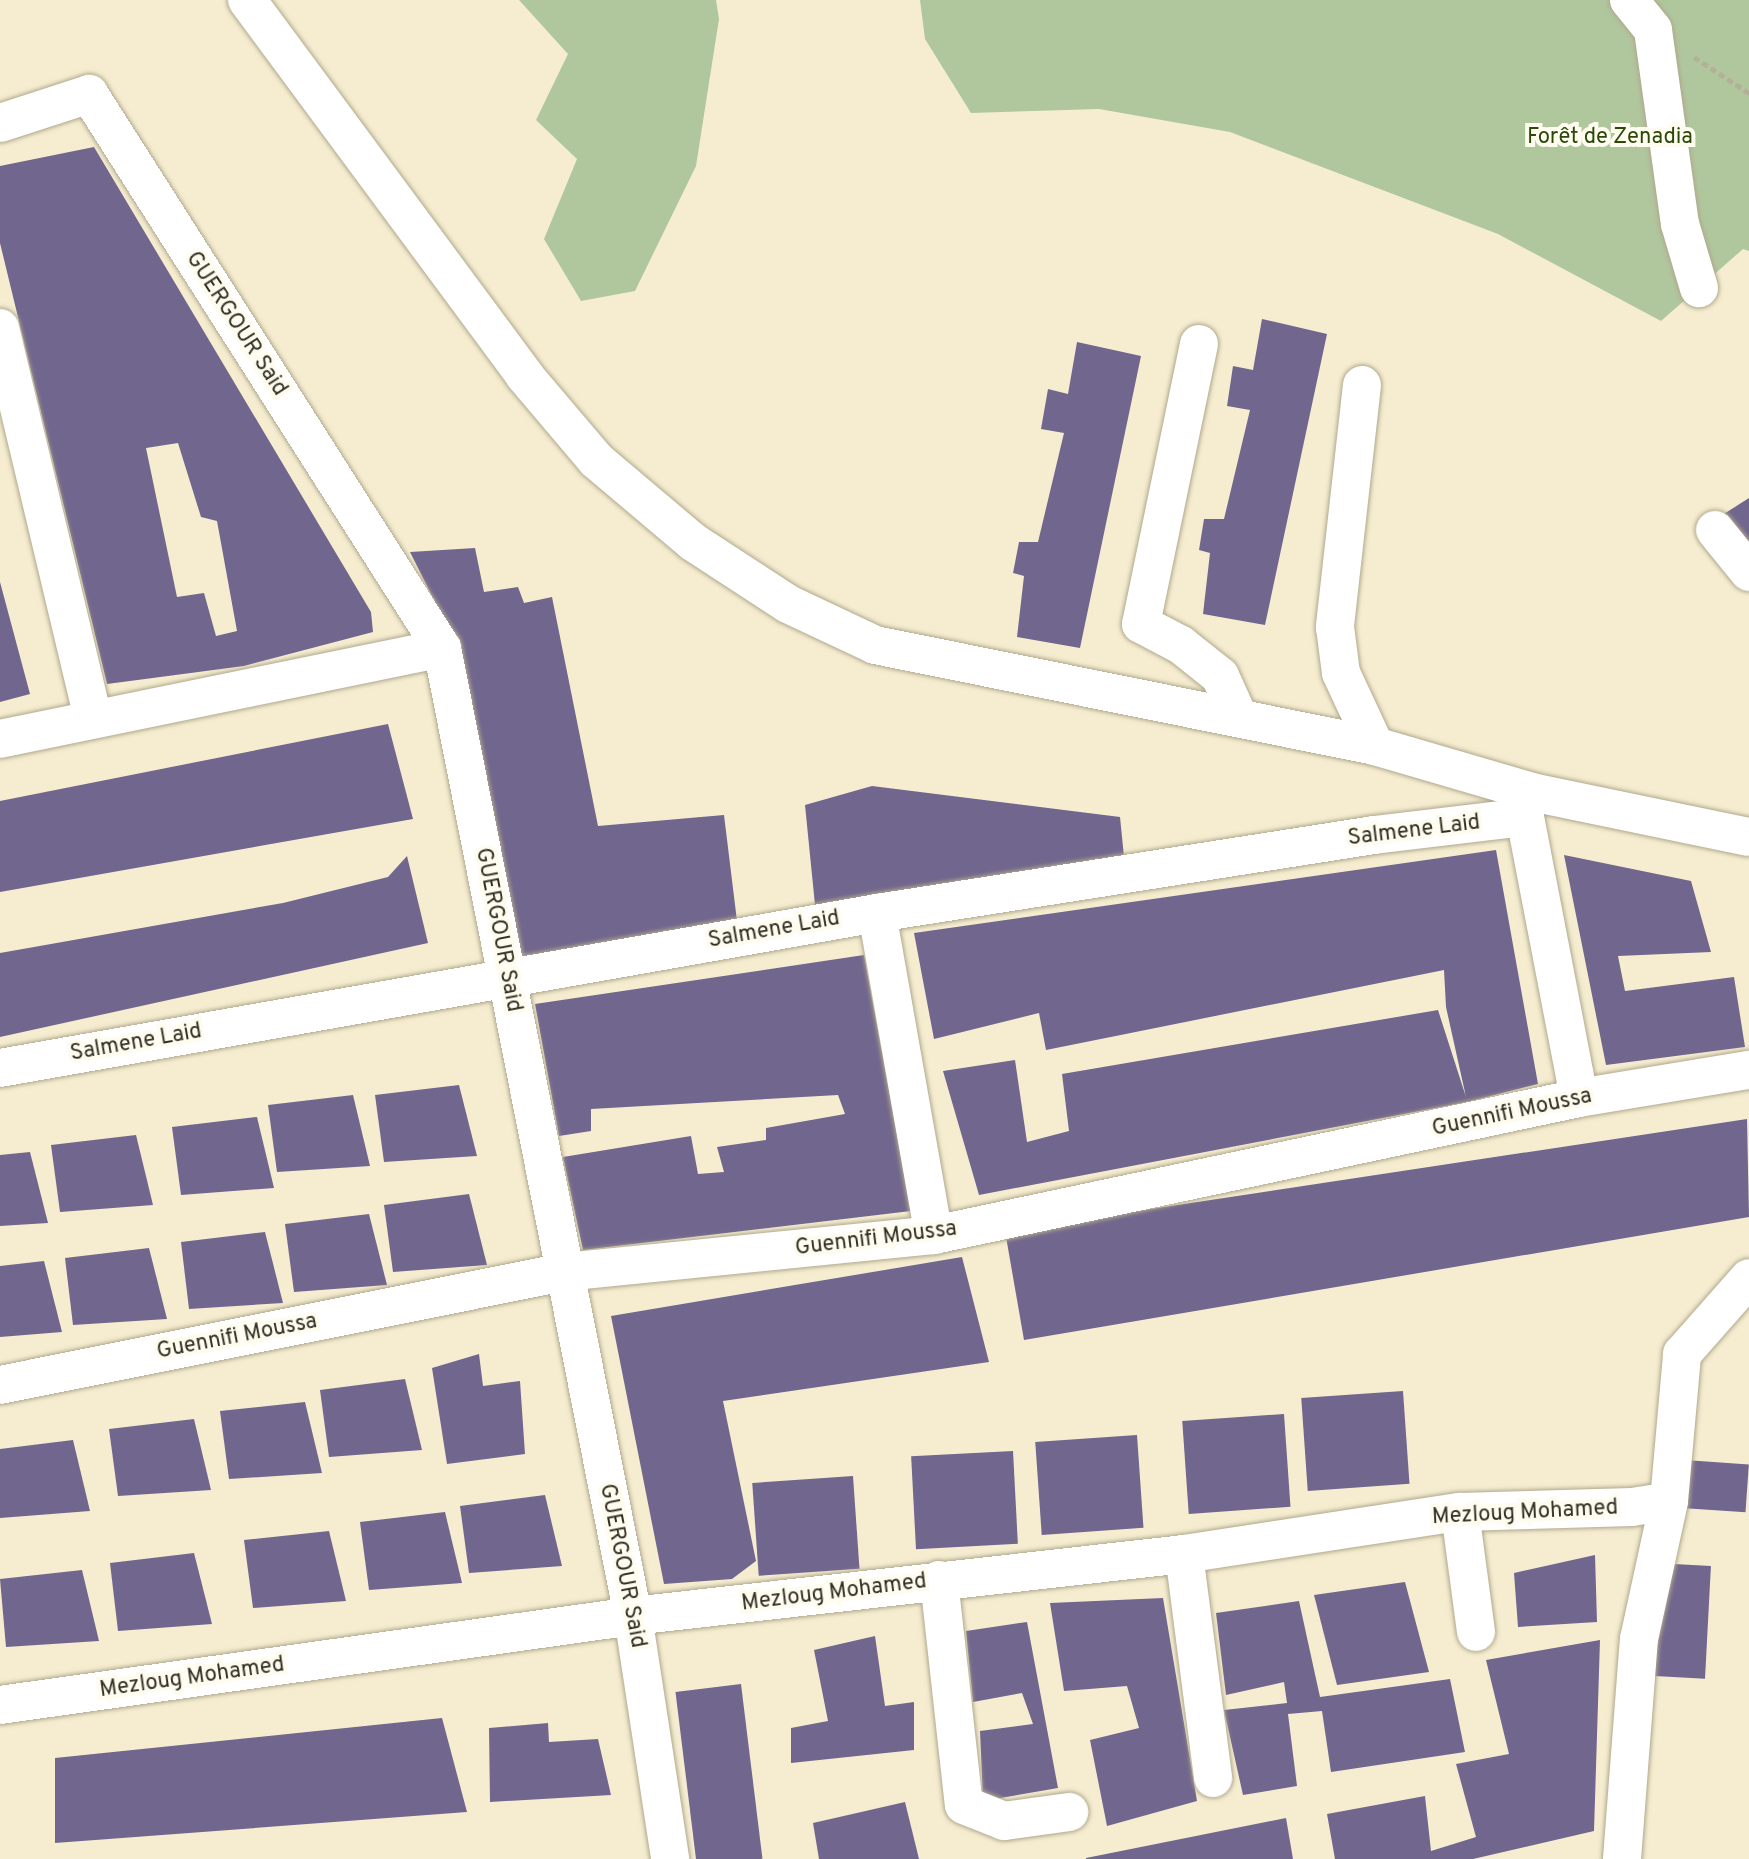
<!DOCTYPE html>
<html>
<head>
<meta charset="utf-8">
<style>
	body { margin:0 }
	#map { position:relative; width:1749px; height:1859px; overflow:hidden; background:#f6edd1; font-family:Overpass,sans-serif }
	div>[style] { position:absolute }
	.forest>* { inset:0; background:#b0c79e }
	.building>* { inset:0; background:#71668e; transform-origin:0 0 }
	.path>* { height:5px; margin-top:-2.5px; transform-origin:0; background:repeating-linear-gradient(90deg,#b6af98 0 6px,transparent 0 10px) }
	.roads { filter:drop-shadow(0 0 2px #b0a88d) drop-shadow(0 0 2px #b0a88d) }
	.minor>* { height:38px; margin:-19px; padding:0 19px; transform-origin:19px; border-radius:19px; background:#fff }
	span { translate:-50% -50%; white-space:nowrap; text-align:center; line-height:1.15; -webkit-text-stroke:8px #fefbef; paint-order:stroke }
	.park-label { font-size:22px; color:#2b480a }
	.street-label { font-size:22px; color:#302d22 }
</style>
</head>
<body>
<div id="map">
	<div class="forest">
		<div style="clip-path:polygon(519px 0,716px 0,719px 19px,696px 166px,635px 291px,581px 301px,544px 239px,577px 159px,536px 120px,568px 54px)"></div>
		<div style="clip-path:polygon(920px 0,1749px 0,1749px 251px,1743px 249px,1661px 321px,1498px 234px,1230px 132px,1099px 109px,971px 113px,925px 39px)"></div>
	</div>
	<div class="building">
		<div style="clip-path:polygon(evenodd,94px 147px,371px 612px,373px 632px,244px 666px,107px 684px,0 243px,0 166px,94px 147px,178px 443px,201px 517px,217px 521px,237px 631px,216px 636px,204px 593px,177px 597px,146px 448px,178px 443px)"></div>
		<div style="clip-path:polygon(1262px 319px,1327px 334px,1265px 625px,1203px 614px,1210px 553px,1199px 550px,1204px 519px,1224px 519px,1250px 410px,1227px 406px,1233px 366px,1253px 370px)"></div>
		<div style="clip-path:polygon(1077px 342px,1141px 356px,1080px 648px,1017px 637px,1024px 576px,1013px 573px,1019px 542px,1038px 542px,1064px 433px,1041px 429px,1048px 389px,1068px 394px)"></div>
		<div style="clip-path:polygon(1749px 498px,1749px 559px,1716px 519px)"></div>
		<div style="clip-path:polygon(475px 548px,484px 592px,518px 587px,524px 603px,552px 597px,598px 826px,724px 815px,737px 921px,516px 958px,443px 618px,410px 552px)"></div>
		<div style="clip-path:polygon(0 582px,30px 694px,0 702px)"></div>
		<div style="clip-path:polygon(388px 724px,413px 819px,0 892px,0 801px)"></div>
		<div style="clip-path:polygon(872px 786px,1120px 817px,1124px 857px,816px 915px,805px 805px)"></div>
		<div style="clip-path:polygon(1496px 850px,1538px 1084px,1467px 1102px,979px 1195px,943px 1071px,1015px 1060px,1027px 1142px,1069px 1131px,1062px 1074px,1438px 1010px,1466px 1097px,1446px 1007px,1444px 970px,1046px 1050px,1039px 1013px,934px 1039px,914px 933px)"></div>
		<div style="clip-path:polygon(1564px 855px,1691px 881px,1711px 952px,1618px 956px,1625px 991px,1734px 977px,1745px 1047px,1606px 1065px)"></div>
		<div style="clip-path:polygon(407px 856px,428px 943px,0 1037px,0 953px,283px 903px,388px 877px)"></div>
		<div style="clip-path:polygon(864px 955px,911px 1211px,583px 1250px,563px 1157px,691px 1136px,698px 1174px,724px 1172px,717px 1147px,766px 1140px,766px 1128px,845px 1114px,838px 1095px,591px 1109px,591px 1131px,559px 1136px,535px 1004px)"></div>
		<div style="clip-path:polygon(459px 1085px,477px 1156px,384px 1162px,375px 1095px)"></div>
		<div style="clip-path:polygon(353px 1095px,370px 1166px,277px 1172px,268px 1105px)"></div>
		<div style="clip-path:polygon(257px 1117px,274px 1188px,181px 1195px,172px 1127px)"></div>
		<div style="clip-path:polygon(1747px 1119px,1749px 1217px,1024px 1340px,1005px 1231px)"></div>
		<div style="clip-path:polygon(136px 1135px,153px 1205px,60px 1212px,51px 1145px)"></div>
		<div style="clip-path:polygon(30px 1152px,48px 1223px,0 1226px,0 1155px)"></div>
		<div style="clip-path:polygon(469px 1194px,487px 1265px,393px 1272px,384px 1205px)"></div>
		<div style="clip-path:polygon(369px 1214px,387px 1285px,294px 1292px,285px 1224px)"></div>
		<div style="clip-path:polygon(265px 1232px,283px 1303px,189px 1309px,181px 1242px)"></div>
		<div style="clip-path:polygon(149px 1248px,167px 1319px,73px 1325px,65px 1258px)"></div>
		<div style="clip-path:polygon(962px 1257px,989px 1362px,723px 1401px,756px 1561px,732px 1579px,664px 1584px,611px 1316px)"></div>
		<div style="clip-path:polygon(44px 1261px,62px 1332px,0 1337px,0 1266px)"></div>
		<div style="clip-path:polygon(479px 1354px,483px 1386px,520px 1381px,525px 1454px,447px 1464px,432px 1368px)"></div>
		<div style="clip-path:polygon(405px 1379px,422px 1450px,329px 1457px,320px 1390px)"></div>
		<div style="left:1403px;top:1391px;width:93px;height:102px;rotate:86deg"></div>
		<div style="clip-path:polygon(305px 1402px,322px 1473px,229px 1479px,220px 1411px)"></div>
		<div style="left:1284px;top:1414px;width:93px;height:102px;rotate:86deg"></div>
		<div style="clip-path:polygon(194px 1419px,211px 1490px,118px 1496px,109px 1429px)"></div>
		<div style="left:1137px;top:1435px;width:93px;height:102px;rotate:86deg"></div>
		<div style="clip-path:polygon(73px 1440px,90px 1511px,0 1518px,0 1449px)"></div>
		<div style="left:1013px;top:1451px;width:93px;height:102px;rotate:87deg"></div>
		<div style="left:1685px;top:1460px;width:64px;height:48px;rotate:4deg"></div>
		<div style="left:853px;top:1476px;width:93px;height:101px;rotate:86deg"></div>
		<div style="clip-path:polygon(545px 1495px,562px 1566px,469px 1573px,460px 1506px)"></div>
		<div style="clip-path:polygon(445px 1512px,462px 1583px,369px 1590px,360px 1522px)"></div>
		<div style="clip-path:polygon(329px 1531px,346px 1601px,253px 1608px,244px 1540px)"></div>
		<div style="clip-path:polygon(194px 1553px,212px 1624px,118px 1631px,110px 1563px)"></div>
		<div style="clip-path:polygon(1595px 1555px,1597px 1622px,1518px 1627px,1514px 1573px)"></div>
		<div style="left:1656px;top:1563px;width:55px;height:113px;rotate:3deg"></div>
		<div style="clip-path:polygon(82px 1570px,99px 1641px,6px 1647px,0 1579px)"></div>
		<div style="clip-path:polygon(1405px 1582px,1429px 1672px,1337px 1685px,1314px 1595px)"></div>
		<div style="clip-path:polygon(1163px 1598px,1197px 1801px,1107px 1826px,1090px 1740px,1139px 1728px,1127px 1686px,1064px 1691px,1050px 1603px)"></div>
		<div style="clip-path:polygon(1299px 1601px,1320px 1697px,1450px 1679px,1465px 1752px,1331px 1772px,1322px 1711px,1288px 1714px,1297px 1786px,1243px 1795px,1224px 1710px,1287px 1703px,1284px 1682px,1226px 1695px,1216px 1613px)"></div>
		<div style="clip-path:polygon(1027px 1622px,1058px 1788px,983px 1801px,980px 1731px,1033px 1724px,1022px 1693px,973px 1702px,966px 1631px)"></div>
		<div style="clip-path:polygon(875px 1636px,885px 1706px,914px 1702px,914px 1750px,791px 1763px,791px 1728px,828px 1721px,814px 1650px)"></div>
		<div style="clip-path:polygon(1600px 1640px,1594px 1831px,1473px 1859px,1335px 1859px,1327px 1814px,1425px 1796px,1431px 1851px,1476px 1837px,1456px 1764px,1509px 1754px,1486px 1660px)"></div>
		<div style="left:741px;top:1684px;width:176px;height:66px;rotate:83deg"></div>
		<div style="clip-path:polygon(442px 1718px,467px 1812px,55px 1843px,55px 1758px)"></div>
		<div style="clip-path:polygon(548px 1723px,549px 1742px,598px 1739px,611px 1795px,490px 1802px,489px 1728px)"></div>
		<div style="clip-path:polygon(905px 1802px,919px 1859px,819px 1859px,813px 1823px)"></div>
		<div style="clip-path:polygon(1286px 1818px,1293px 1859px,1086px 1859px,1086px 1858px)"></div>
	</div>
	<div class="path">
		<div style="left:1694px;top:57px;width:66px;rotate:33.2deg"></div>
	</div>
	<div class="roads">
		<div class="minor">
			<div style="left:247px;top:0;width:466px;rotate:53.5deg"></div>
			<div style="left:524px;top:375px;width:111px;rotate:49.7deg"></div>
			<div style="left:596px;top:460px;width:127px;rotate:40.2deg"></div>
			<div style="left:693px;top:542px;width:113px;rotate:33.1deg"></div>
			<div style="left:788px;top:604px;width:96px;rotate:25.2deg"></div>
			<div style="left:875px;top:645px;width:510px;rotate:11.42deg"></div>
			<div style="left:1375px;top:746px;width:168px;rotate:16.3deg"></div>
			<div style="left:1536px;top:793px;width:217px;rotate:11.7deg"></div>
			<div style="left:1629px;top:0;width:38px;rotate:51deg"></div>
			<div style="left:1653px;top:30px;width:196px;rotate:82.1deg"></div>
			<div style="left:1680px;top:224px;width:67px;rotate:73.5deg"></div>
			<div style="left:0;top:123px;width:94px;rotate:-18deg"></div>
			<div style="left:89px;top:94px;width:657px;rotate:57.5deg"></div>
			<div style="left:442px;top:648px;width:987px;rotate:78.84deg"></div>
			<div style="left:633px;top:1616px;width:246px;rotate:81.3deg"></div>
			<div style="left:0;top:328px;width:402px;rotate:76.6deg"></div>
			<div style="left:1199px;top:344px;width:286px;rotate:101.7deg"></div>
			<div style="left:1141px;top:624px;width:45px;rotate:27.7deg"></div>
			<div style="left:1181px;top:645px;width:50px;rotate:38.5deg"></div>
			<div style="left:1220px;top:676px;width:46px;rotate:65.7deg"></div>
			<div style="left:1362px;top:385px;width:244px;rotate:96.4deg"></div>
			<div style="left:1335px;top:627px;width:46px;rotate:82.6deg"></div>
			<div style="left:1341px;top:673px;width:81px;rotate:65deg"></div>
			<div style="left:1715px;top:530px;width:54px;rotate:51deg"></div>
			<div style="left:0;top:739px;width:451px;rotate:-11.6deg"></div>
			<div style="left:1525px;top:817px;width:286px;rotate:79.1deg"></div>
			<div style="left:877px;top:913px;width:327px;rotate:80deg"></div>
			<div style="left:0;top:1068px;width:891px;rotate:-10.02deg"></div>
			<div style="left:877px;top:913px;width:503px;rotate:-8.92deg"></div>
			<div style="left:1374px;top:835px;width:152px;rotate:-6.8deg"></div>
			<div style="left:0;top:1385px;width:575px;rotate:-11.33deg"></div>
			<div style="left:564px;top:1272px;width:372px;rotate:-5.7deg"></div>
			<div style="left:934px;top:1235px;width:659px;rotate:-11.99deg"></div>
			<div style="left:1579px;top:1098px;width:172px;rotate:-9.4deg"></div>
			<div style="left:1460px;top:1512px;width:121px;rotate:82.4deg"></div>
			<div style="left:1184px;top:1554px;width:226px;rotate:82.6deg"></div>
			<div style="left:939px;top:1580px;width:226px;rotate:83.7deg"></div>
			<div style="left:964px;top:1805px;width:43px;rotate:21.8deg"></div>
			<div style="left:1004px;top:1821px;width:66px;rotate:-7.9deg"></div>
			<div style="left:0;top:1705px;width:639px;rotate:-8deg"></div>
			<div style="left:633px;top:1616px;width:554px;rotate:-6.42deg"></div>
			<div style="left:1184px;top:1554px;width:279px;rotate:-8.7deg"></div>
			<div style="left:1460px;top:1512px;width:172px;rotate:-1.7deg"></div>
			<div style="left:1632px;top:1507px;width:37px;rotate:-9deg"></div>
			<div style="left:1622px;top:1859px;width:221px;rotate:-85.6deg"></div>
			<div style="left:1639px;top:1639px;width:141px;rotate:-77.7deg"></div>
			<div style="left:1669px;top:1501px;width:148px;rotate:-84.9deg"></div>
			<div style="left:1682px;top:1354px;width:101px;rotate:-48.6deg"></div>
		</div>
	</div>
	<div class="park-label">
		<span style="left:1610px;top:138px">Forêt de Zenadia</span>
	</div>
	<div class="street-label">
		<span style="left:236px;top:324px;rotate:57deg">GUERGOUR Said</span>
		<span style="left:1414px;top:831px;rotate:-7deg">Salmene Laid</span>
		<span style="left:498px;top:930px;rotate:79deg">GUERGOUR Said</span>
		<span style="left:774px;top:930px;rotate:-10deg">Salmene Laid</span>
		<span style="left:136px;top:1043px;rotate:-10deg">Salmene Laid</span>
		<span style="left:1512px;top:1113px;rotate:-12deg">Guennifi Moussa</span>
		<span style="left:876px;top:1239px;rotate:-7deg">Guennifi Moussa</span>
		<span style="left:237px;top:1337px;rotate:-11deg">Guennifi Moussa</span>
		<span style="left:1525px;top:1513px;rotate:-3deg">Mezloug Mohamed</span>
		<span style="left:622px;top:1566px;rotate:79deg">GUERGOUR Said</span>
		<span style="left:834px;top:1593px;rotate:-7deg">Mezloug Mohamed</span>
		<span style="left:192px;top:1678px;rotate:-8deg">Mezloug Mohamed</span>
	</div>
</div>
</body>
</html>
